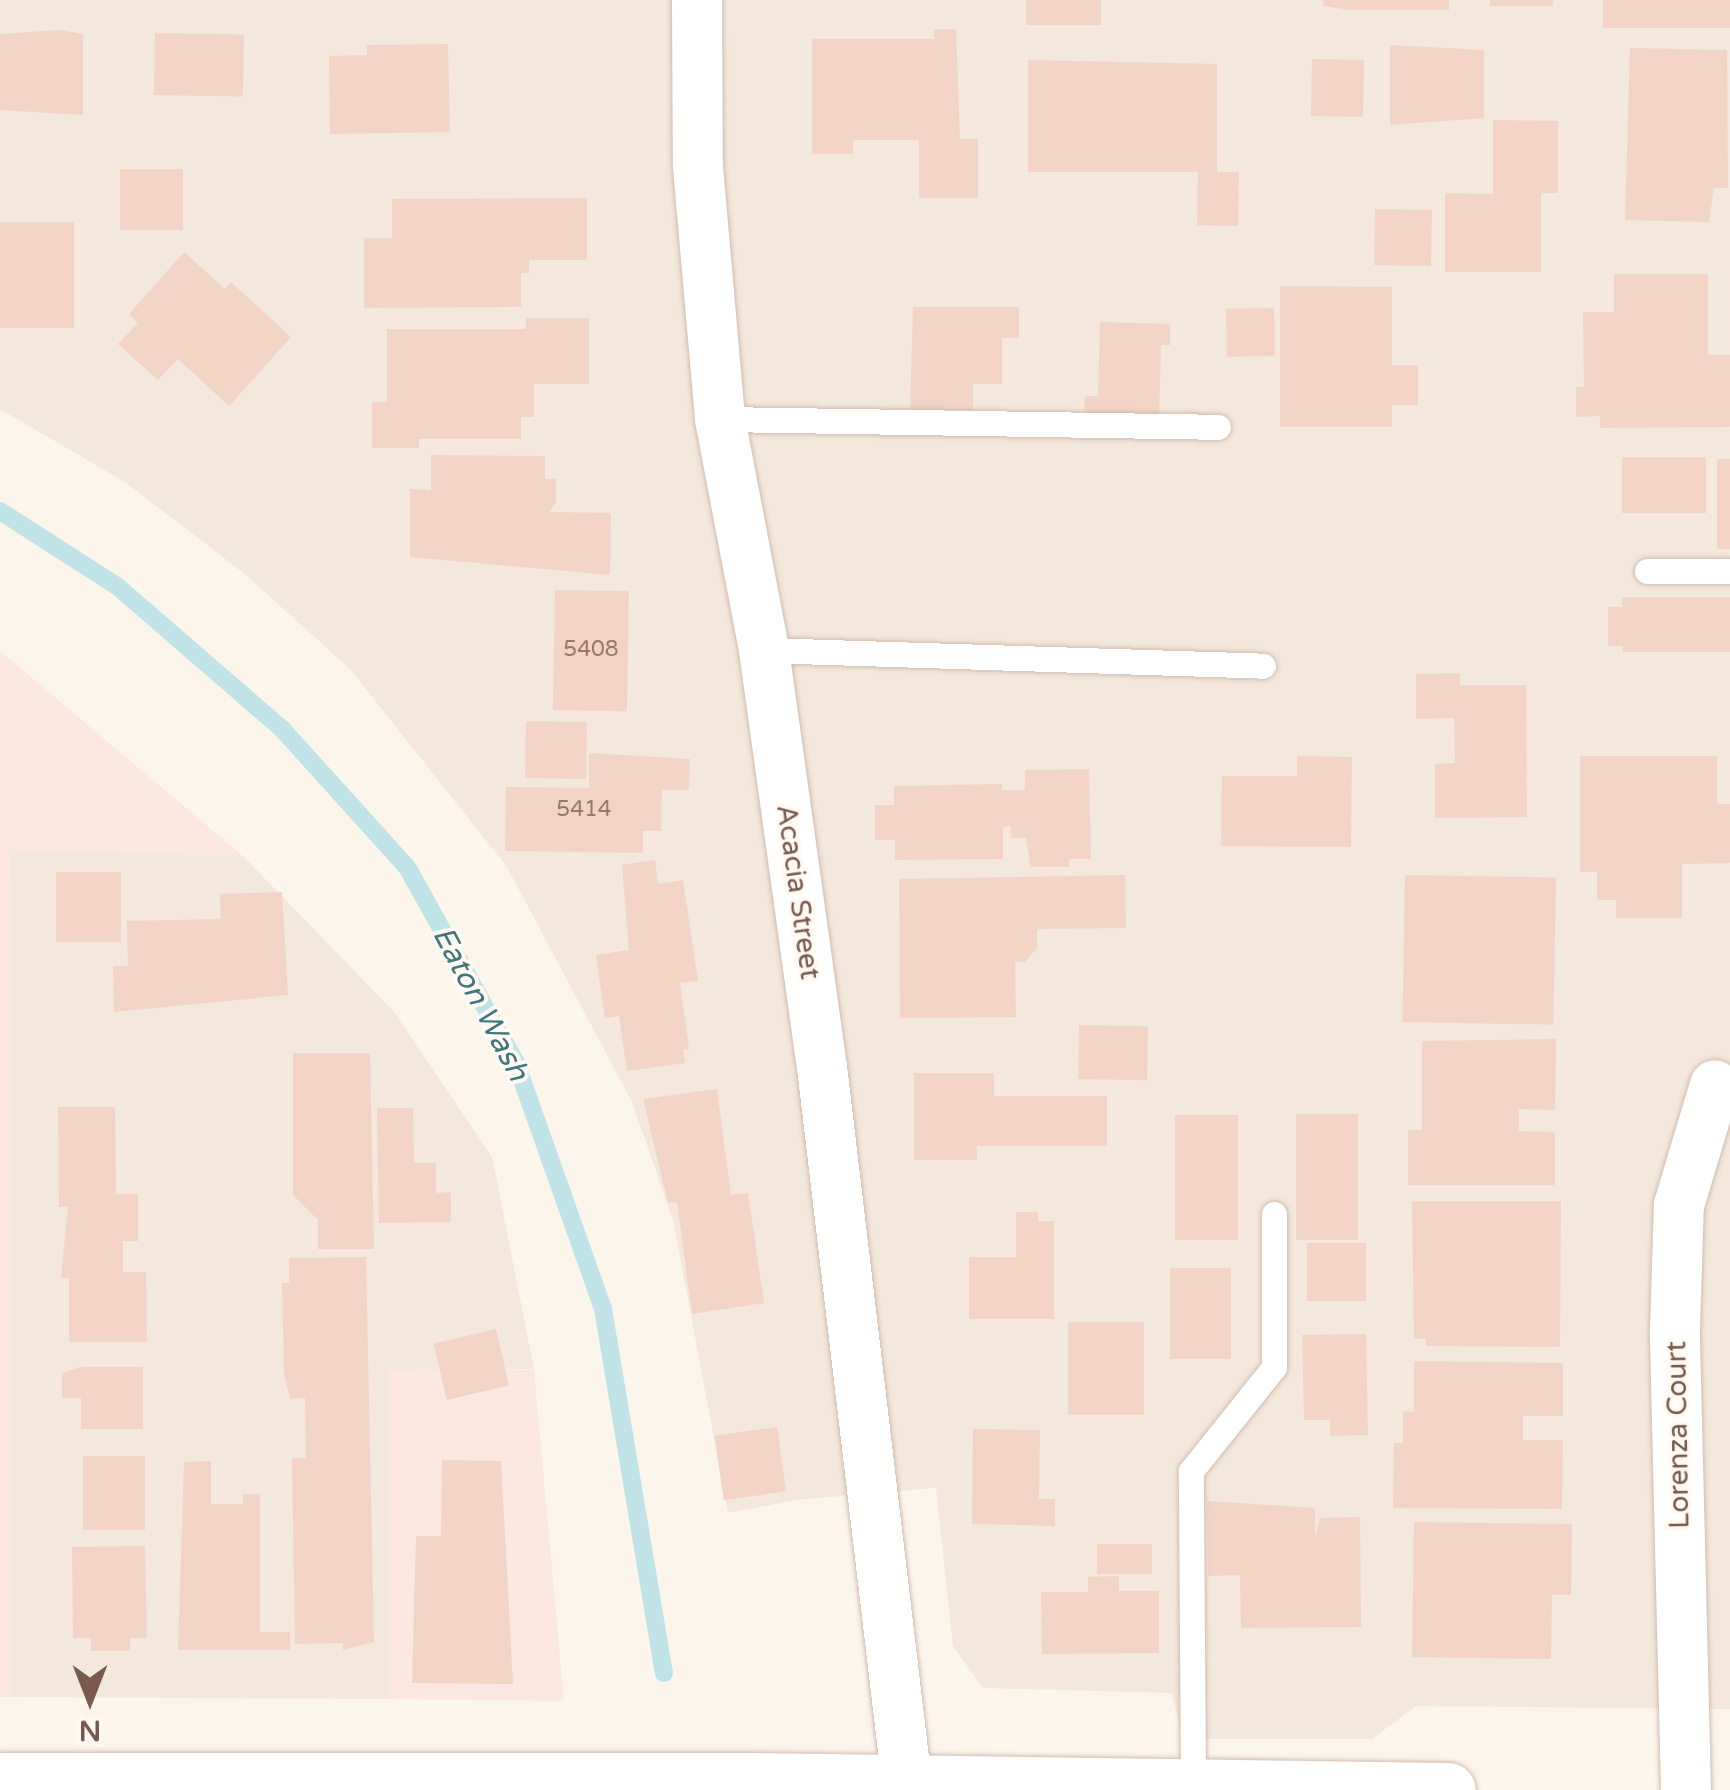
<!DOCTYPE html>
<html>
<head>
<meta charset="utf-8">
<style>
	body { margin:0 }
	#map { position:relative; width:1730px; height:1790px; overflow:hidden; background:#fcf5ec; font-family:"Varela Round",sans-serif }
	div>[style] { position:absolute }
	.residential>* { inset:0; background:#f4e7db }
	.commercial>* { inset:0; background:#fce7e1 }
	.stream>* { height:18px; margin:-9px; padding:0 9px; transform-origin:9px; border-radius:9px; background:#c0e3e7 }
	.building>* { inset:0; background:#f2d4c4; transform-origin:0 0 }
	.roads { filter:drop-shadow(0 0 2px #d0bdb1) drop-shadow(0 0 2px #d0bdb1) }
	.service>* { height:25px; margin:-12.5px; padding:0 12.5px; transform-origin:12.5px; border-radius:12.5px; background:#fff }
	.minor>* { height:50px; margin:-25px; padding:0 25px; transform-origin:25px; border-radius:25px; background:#fff }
	.tertiary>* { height:55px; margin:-27.5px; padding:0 27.5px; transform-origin:27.5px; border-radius:27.5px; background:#fff }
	span { translate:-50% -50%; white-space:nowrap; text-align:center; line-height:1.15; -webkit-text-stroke:8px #fff9f3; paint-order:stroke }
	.number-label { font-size:22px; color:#97796c }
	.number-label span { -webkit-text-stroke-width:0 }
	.street-label { font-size:28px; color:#795b4e }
	.water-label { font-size:30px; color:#41767c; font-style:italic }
	.north { position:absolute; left:40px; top:1650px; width:100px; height:100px; -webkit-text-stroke:8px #fff9f3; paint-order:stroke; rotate:180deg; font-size:28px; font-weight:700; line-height:40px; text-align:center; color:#795b4e }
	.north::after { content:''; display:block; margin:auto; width:35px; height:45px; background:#795b4e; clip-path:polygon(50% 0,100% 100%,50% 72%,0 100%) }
</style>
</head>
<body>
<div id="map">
	<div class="residential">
		<div style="clip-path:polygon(0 0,1730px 0,1730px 1709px,1416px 1706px,1372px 1739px,1183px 1739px,1172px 1693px,983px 1688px,953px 1646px,936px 1488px,795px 1500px,728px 1513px,673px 1220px,632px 1102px,507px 867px,350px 669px,245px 574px,125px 482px,0 409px)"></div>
		<div style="clip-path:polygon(10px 849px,243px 856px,394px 1012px,492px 1157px,534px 1369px,389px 1370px,388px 1699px,12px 1697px)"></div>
	</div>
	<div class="commercial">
		<div style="clip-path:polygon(0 651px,243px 856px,10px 850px,12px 1697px,0 1697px)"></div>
		<div style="clip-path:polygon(389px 1370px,534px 1370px,564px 1701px,388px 1699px)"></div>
	</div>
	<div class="stream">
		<div style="left:0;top:511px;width:139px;rotate:32.7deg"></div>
		<div style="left:117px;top:586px;width:220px;rotate:40.9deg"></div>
		<div style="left:283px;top:730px;width:185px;rotate:47.9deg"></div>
		<div style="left:407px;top:867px;width:224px;rotate:60.9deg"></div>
		<div style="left:516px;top:1063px;width:261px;rotate:70.5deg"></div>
		<div style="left:603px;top:1309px;width:369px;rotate:80.5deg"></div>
	</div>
	<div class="building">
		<div style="left:1026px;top:0;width:75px;height:25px"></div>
		<div style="clip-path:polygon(1323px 0,1449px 0,1449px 10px,1351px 10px,1323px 6px)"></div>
		<div style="left:1490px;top:0;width:63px;height:6px"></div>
		<div style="left:1603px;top:0;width:127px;height:28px"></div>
		<div style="clip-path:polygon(934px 29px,956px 29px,960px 139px,978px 139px,978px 198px,919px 198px,919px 140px,853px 140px,853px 154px,812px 154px,812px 39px,934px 39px)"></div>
		<div style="clip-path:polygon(60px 30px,83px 34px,83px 115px,0 110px,0 34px)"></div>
		<div style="left:155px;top:33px;width:89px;height:62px;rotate:1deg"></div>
		<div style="clip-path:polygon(448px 44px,450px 132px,330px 134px,329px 56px,367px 55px,367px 45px)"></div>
		<div style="clip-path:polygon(1390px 45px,1484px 50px,1484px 118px,1390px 125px)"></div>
		<div style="clip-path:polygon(1630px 48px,1727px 50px,1728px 188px,1714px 188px,1709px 222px,1625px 220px)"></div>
		<div style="left:1312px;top:59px;width:52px;height:57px;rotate:1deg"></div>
		<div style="clip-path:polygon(1028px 60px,1217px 64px,1217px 172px,1239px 172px,1238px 226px,1197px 225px,1198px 172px,1028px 172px)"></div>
		<div style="clip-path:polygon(1493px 120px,1558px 121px,1558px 193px,1541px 193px,1541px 272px,1445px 272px,1445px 193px,1493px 194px)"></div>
		<div style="left:120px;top:169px;width:63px;height:61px"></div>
		<div style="clip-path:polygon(587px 198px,587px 260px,529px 260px,529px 273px,521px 273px,521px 307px,364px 308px,364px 238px,392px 238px,392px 199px)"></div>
		<div style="left:1375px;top:209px;width:57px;height:56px;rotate:1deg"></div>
		<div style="left:0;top:222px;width:74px;height:106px"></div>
		<div style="clip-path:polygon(184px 252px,225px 289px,231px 282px,291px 337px,229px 406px,178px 359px,158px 380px,118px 344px,138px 323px,129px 314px)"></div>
		<div style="clip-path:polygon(1614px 274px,1708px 274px,1708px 355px,1730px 355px,1730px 427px,1600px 428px,1600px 416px,1576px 417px,1576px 387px,1584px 387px,1583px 312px,1614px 312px)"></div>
		<div style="clip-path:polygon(1280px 286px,1392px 287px,1392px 365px,1418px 365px,1418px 405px,1392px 405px,1392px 427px,1280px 427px)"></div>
		<div style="clip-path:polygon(913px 307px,1019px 307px,1019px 338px,1002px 338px,1002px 384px,973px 384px,973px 410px,910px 410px)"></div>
		<div style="left:1274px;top:308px;width:48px;height:48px;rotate:89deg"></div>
		<div style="clip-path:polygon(526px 318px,589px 318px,589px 384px,534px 384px,534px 417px,521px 417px,521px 439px,419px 439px,419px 448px,372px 448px,372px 402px,387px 402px,387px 329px,526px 329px)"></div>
		<div style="clip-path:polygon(1100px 322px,1170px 324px,1170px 345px,1161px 345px,1159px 422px,1084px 417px,1085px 396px,1098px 396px)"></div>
		<div style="clip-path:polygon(431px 455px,545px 456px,545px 479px,556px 479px,556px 503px,549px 512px,611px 513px,610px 575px,410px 557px,410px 489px,431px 490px)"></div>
		<div style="left:1622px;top:457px;width:84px;height:56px"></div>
		<div style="left:1717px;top:459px;width:13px;height:90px"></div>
		<div style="left:555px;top:590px;width:74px;height:120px;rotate:1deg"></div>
		<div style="clip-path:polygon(1622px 597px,1730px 597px,1730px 652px,1623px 652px,1623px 646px,1608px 646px,1608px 607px,1622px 607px)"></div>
		<div style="clip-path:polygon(1460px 673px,1460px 685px,1526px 685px,1527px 817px,1435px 818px,1435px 764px,1455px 763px,1454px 718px,1416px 719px,1416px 674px)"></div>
		<div style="left:526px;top:721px;width:61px;height:57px;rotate:1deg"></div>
		<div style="clip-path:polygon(589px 753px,690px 759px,689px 790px,662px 790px,661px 831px,643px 831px,643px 853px,505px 851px,506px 787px,589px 788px)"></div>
		<div style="clip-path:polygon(1297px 756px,1352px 757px,1351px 847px,1221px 846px,1222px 776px,1297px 776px)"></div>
		<div style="clip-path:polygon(1580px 756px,1717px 756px,1717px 804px,1730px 804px,1730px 863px,1682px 864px,1682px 918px,1616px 918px,1616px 900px,1597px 900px,1597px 872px,1580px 872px)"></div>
		<div style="clip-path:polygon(1089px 769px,1091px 859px,1069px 859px,1069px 867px,1031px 867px,1026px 838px,1011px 838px,1011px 826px,1003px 827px,1003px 859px,895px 860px,895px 840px,875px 840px,875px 805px,894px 805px,894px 786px,1002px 784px,1002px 790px,1025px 790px,1025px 770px)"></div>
		<div style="clip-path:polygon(655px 860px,658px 884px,683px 880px,698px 981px,680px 983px,689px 1049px,683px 1050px,685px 1063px,627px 1071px,619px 1016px,605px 1018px,596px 955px,629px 950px,622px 865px)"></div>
		<div style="left:121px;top:872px;width:70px;height:65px;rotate:90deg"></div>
		<div style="clip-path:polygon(1125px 875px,1126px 928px,1037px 929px,1037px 948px,1025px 962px,1015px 962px,1016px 1017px,900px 1018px,899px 879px)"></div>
		<div style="left:1405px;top:875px;width:151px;height:147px;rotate:1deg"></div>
		<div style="clip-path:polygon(282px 892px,288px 995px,114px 1012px,113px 966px,128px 966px,127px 921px,221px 919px,220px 894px)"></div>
		<div style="left:1079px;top:1025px;width:69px;height:54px;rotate:1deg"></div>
		<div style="clip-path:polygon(1556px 1039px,1555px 1110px,1519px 1109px,1519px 1131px,1555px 1132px,1555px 1185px,1408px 1185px,1408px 1130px,1422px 1130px,1422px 1041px)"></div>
		<div style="clip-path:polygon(293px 1053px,370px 1053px,374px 1249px,318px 1249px,318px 1220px,293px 1195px)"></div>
		<div style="clip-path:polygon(914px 1073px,994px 1073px,994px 1096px,1107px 1096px,1107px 1146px,977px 1146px,977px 1160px,914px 1160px)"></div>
		<div style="clip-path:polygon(717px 1089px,731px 1195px,748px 1193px,764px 1303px,692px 1314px,677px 1202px,668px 1203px,643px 1099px)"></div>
		<div style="clip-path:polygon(58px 1107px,115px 1107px,116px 1194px,138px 1194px,138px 1241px,123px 1241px,123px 1272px,146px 1272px,147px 1342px,69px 1342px,69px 1278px,61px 1278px,68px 1207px,59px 1207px)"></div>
		<div style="clip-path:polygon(377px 1108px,413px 1108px,414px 1163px,436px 1163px,436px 1193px,451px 1192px,451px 1222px,379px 1223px)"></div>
		<div style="left:1296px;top:1114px;width:62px;height:126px"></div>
		<div style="left:1238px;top:1115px;width:125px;height:63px;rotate:90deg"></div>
		<div style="clip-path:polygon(1412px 1201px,1561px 1201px,1560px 1347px,1426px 1346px,1426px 1339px,1414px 1339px)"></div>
		<div style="clip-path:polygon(1016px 1212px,1038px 1212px,1038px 1221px,1054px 1221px,1054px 1319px,969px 1319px,969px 1257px,1016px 1257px)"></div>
		<div style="left:1366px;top:1243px;width:58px;height:59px;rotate:90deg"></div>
		<div style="clip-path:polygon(366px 1257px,374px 1642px,343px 1650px,343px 1643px,295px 1644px,292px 1458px,306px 1458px,305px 1398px,290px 1399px,284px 1373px,282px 1283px,289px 1283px,289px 1258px)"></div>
		<div style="left:1170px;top:1268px;width:61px;height:91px"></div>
		<div style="left:1068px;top:1322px;width:76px;height:93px"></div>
		<div style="left:496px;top:1329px;width:58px;height:64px;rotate:77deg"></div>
		<div style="clip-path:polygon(1366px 1334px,1368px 1435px,1330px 1436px,1330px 1420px,1304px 1420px,1302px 1335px)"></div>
		<div style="clip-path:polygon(1414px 1361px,1563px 1363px,1563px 1416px,1523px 1416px,1523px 1440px,1563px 1440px,1562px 1509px,1393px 1508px,1394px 1443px,1403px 1443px,1403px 1411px,1414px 1412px)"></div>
		<div style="clip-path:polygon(81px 1367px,143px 1367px,143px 1429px,81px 1429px,81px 1398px,62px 1398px,62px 1373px)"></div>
		<div style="left:777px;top:1427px;width:65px;height:63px;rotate:82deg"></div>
		<div style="clip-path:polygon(973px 1429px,1040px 1430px,1039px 1499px,1055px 1499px,1055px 1526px,972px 1524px)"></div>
		<div style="left:145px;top:1456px;width:74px;height:62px;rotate:90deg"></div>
		<div style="clip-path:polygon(442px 1460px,501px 1461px,513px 1684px,412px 1683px,416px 1536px,441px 1536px)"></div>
		<div style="clip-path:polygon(211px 1461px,211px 1504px,243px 1504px,243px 1494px,260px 1494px,260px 1632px,290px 1632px,290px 1650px,178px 1650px,184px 1462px)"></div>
		<div style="clip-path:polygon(1207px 1501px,1315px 1508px,1315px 1538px,1320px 1518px,1360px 1517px,1361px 1627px,1241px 1628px,1240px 1575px,1208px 1576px)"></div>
		<div style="clip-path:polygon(1414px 1522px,1572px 1524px,1571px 1595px,1552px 1595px,1551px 1659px,1412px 1657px)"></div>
		<div style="left:1097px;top:1544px;width:55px;height:30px"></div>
		<div style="clip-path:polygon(145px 1546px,147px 1638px,130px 1638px,130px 1651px,91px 1651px,91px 1638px,73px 1638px,72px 1547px)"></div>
		<div style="clip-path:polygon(1119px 1576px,1119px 1591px,1159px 1591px,1159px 1653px,1042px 1654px,1041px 1592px,1088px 1592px,1088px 1577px)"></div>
	</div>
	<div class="roads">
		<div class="service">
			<div style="left:720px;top:419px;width:498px;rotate:0.9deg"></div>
			<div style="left:1647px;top:571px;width:83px"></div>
			<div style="left:764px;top:650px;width:499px;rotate:1.8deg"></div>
			<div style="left:1193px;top:1784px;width:313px;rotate:-90.4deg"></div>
			<div style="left:1191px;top:1471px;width:133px;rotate:-51.4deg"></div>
			<div style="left:1274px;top:1367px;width:153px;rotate:-90deg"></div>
		</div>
		<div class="minor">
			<div style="left:697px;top:0;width:167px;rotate:89.7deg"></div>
			<div style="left:698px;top:167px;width:253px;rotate:85deg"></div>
			<div style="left:720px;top:419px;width:235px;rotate:79.2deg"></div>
			<div style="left:764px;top:650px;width:421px;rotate:82.1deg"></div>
			<div style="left:822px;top:1067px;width:722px;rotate:83.24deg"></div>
			<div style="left:1686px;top:1790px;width:461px;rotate:-91.4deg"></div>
			<div style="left:1675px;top:1329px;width:124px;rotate:-88.2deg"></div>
			<div style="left:1679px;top:1205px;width:125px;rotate:-73.3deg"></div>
		</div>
		<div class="tertiary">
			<div style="left:0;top:1780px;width:755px"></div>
			<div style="left:755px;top:1780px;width:693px;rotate:0.83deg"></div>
		</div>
	</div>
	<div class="number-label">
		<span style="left:591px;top:650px">5408</span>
		<span style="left:584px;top:810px">5414</span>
	</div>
	<div class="street-label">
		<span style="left:798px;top:892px;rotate:82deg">Acacia Street</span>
		<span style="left:1678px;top:1435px;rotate:-91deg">Lorenza Court</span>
	</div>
	<div class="water-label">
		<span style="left:480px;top:1004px;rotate:62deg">Eaton Wash</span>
	</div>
	<div class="north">N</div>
</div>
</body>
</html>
